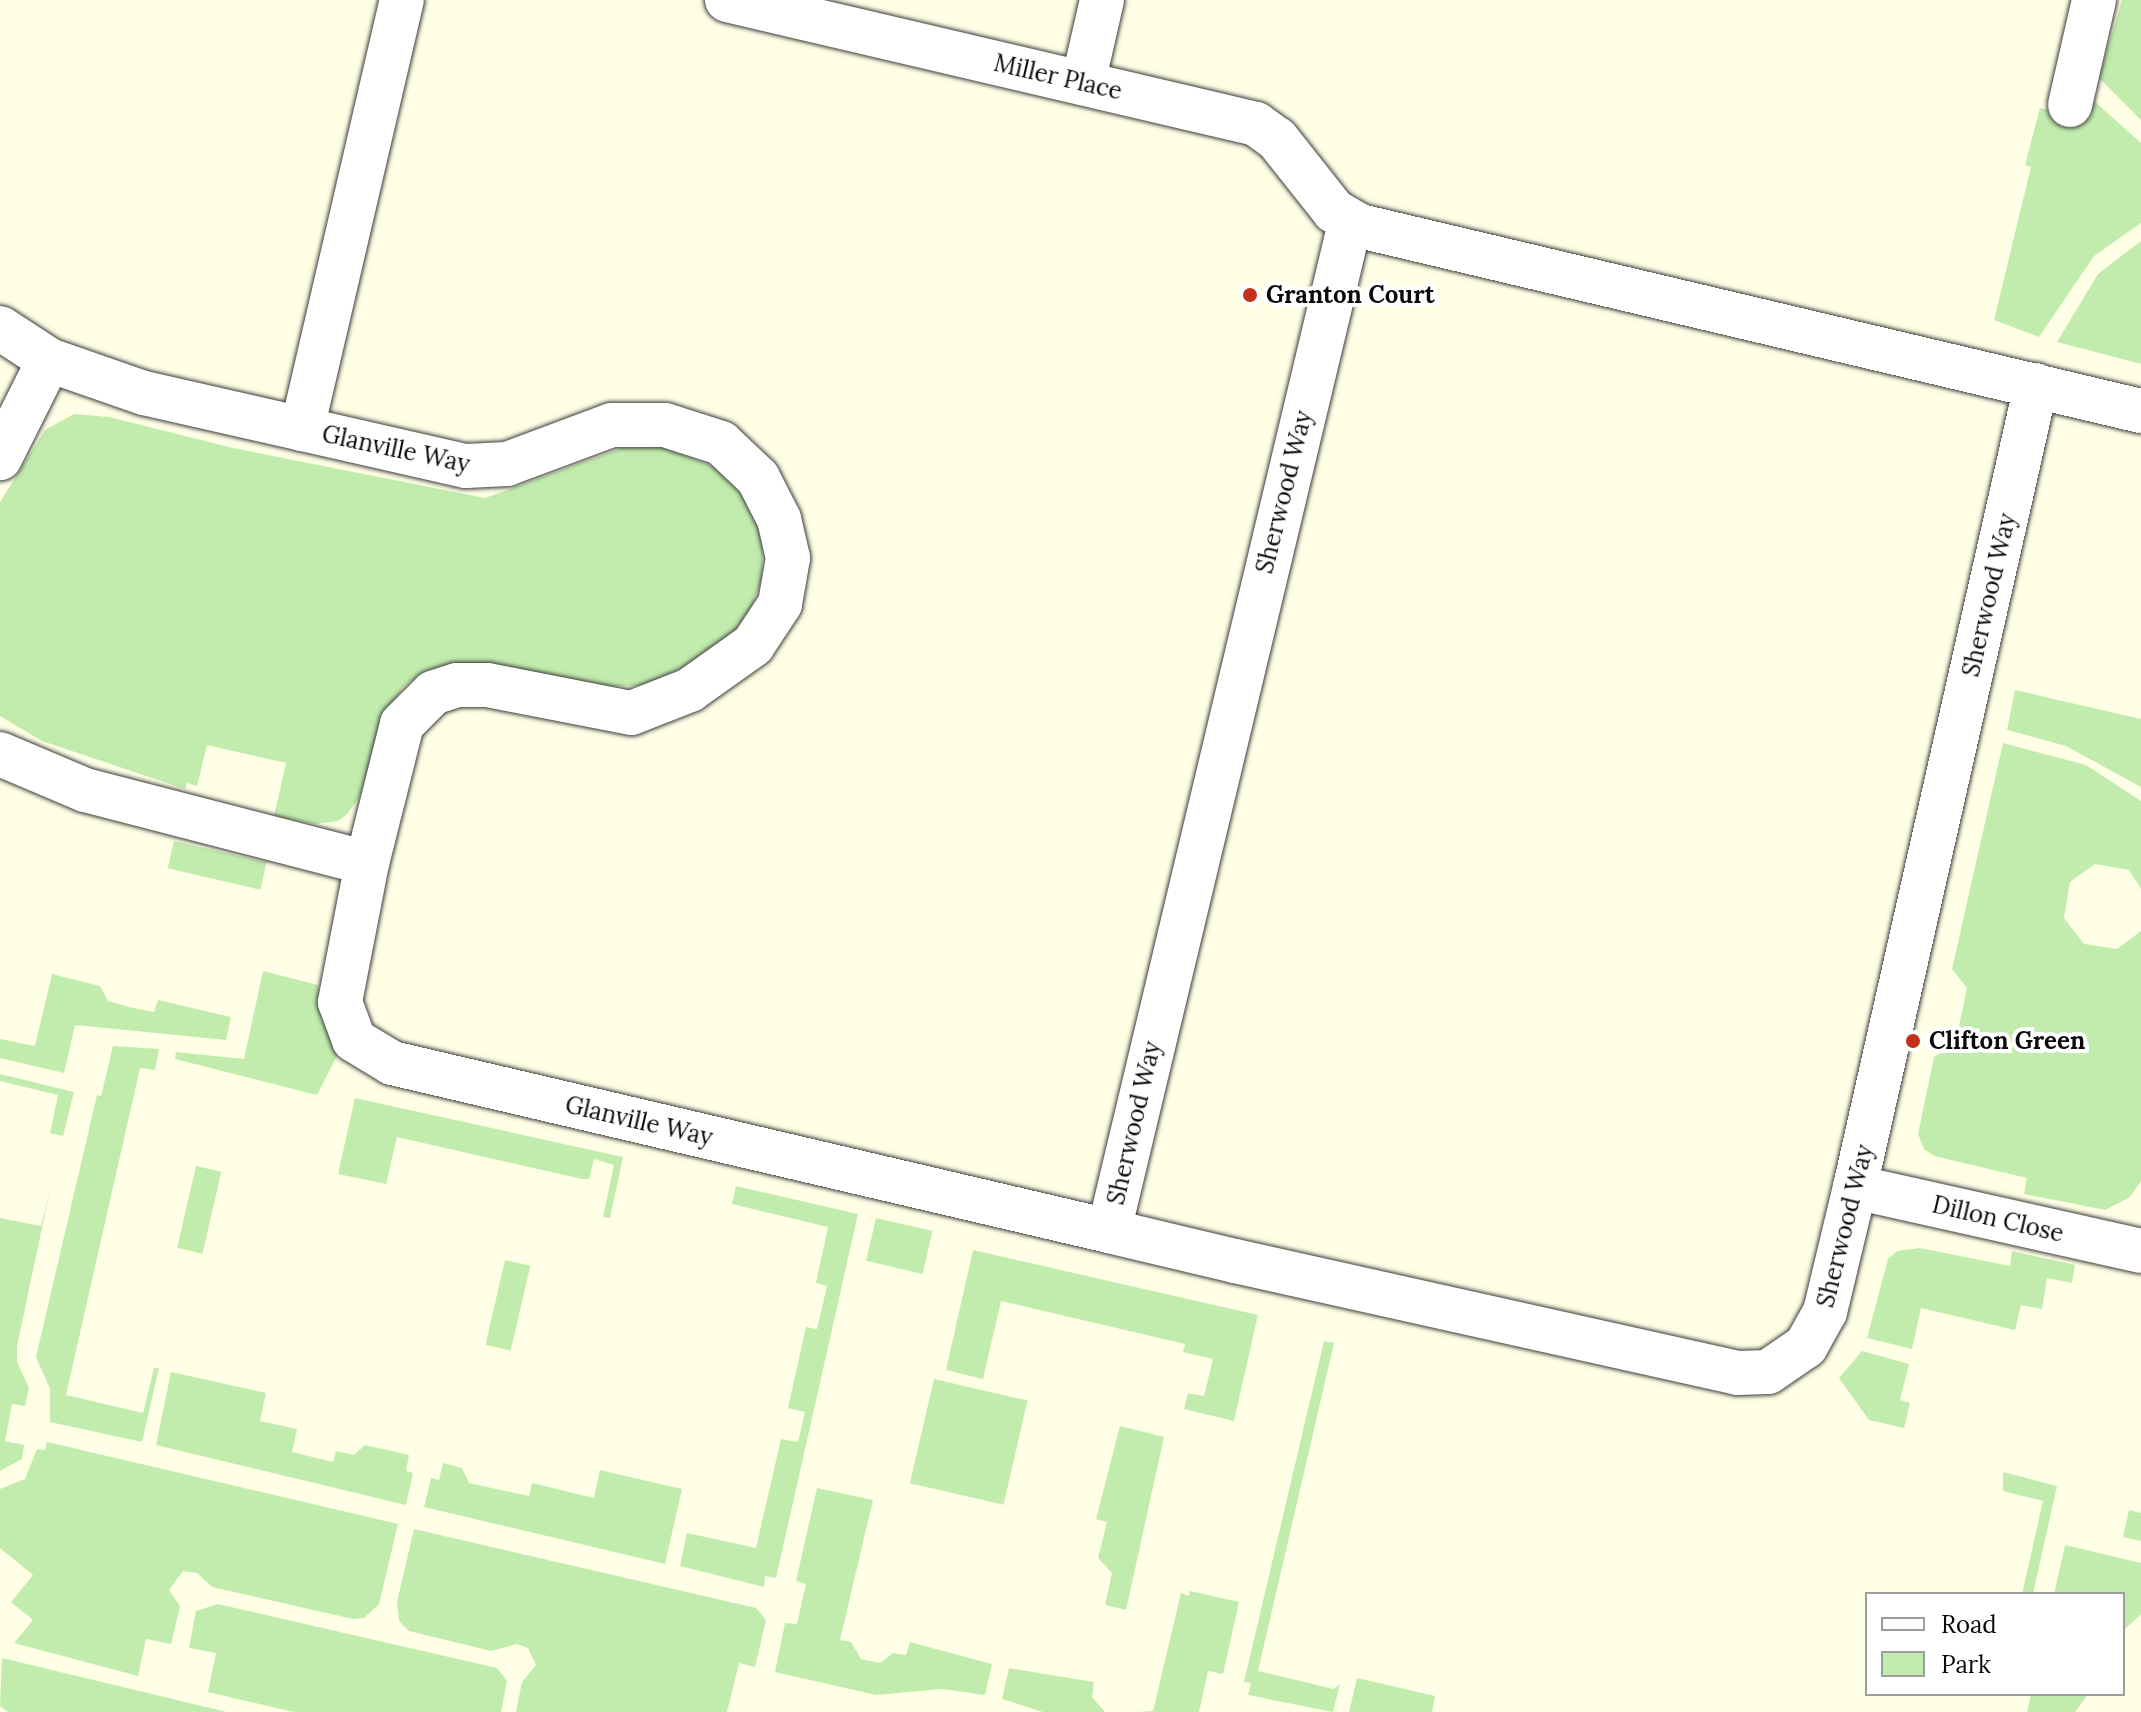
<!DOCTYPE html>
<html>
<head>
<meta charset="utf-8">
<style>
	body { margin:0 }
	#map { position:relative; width:2141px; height:1712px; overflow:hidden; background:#ffffe6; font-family:Lora,serif }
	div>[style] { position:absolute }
	.green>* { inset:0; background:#c1ecad; transform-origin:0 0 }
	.roads { filter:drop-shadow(0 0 2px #3d3d3d) drop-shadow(0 0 2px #3d3d3d) }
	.minor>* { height:44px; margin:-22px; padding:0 22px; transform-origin:22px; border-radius:22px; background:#fff }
	.dots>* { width:22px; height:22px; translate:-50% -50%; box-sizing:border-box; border:4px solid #fff; border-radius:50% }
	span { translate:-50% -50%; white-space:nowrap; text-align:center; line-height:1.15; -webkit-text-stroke:8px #fff; paint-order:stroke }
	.street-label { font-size:24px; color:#0a0a0a }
	.poi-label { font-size:24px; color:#0a0a0a; font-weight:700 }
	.left { translate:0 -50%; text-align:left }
	.legend { position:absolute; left:1865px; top:1592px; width:260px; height:104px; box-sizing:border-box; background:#fff; border:2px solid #9d9d9d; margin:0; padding:10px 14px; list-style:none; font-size:24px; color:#0a0a0a }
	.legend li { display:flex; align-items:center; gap:16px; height:40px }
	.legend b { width:40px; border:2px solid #9d9d9d }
</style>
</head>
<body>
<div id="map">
	<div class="green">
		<div style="clip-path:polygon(2122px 0,2141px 0,2141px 120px,2099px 78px)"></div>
		<div style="clip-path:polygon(2094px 101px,2141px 143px,2141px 223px,2094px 256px,2039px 337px,1994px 320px,2031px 167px,2025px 165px,2040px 108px,2090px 118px)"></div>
		<div style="clip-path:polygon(2141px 241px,2141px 364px,2057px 342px,2098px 274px)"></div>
		<div style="clip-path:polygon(74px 414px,109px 417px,233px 448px,485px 498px,622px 448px,662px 447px,714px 467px,741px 494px,763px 538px,762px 579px,746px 622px,715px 651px,648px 685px,603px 687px,483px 663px,453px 663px,423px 672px,403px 687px,385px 716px,359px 798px,347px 814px,338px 821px,315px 824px,274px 816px,286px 763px,207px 745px,197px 786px,187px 783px,185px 789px,42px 741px,0 716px,0 502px,45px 430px)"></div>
		<div style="clip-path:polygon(2015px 690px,2141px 719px,2141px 787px,2066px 746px,2007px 730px)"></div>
		<div style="clip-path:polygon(2003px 743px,2086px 765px,2141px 801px,2141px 889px,2129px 870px,2095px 864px,2070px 882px,2064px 918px,2084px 944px,2117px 949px,2141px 931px,2141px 1181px,2130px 1197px,2105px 1210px,2024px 1194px,2027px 1178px,1934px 1156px,1924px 1149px,1918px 1134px,1934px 1057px,1955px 1045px,1967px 988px,1952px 969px)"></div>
		<div style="left:174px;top:841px;width:95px;height:28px;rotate:13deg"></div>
		<div style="clip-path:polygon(263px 971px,318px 985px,321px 1019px,339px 1052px,317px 1095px,175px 1059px,176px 1052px,244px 1059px)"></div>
		<div style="clip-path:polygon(52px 974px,100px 986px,108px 1001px,133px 1008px,154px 1012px,158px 1000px,231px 1017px,226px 1040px,75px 1025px,64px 1073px,0 1058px,0 1039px,35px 1046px)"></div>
		<div style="clip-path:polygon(113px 1046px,159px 1049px,155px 1070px,140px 1068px,66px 1395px,143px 1413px,154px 1368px,159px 1368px,142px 1442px,50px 1422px,50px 1389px,36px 1357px,97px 1095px,101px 1096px)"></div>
		<div style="clip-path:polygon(0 1074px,74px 1092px,63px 1136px,50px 1133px,58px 1095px,0 1081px)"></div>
		<div style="clip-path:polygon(355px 1098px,623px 1157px,610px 1218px,603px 1217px,614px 1165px,594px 1159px,589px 1179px,582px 1179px,397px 1137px,386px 1184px,338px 1174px)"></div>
		<div style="left:196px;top:1166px;width:26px;height:84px;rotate:13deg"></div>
		<div style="clip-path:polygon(736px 1186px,858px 1214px,776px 1578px,765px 1576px,764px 1587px,680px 1566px,687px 1533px,756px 1548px,781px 1439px,798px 1442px,805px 1412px,788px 1408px,806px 1327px,817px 1329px,827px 1286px,816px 1283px,828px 1227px,732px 1204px)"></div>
		<div style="clip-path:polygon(50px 1190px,17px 1346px,17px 1362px,29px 1388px,25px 1406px,12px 1404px,5px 1441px,24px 1445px,22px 1459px,0 1471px,0 1218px,41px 1226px)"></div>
		<div style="left:876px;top:1218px;width:58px;height:44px;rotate:13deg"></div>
		<div style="clip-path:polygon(1920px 1248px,2010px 1266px,2012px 1251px,2075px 1265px,2072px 1283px,2047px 1278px,2042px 1309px,2021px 1305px,2015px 1330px,1921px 1308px,1912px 1349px,1867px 1338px,1888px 1259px,1897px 1251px)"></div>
		<div style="clip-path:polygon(973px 1250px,1258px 1315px,1234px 1421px,1184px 1409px,1188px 1393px,1204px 1396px,1213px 1359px,1183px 1352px,1185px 1344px,1001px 1301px,983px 1379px,946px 1370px)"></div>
		<div style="left:505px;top:1260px;width:26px;height:87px;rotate:13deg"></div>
		<div style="clip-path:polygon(1324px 1341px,1334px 1343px,1258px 1671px,1334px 1689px,1340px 1684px,1333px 1712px,1248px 1695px,1251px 1683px,1244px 1682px)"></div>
		<div style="clip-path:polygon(1862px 1351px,1909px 1364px,1900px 1400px,1910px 1403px,1904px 1428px,1869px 1420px,1839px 1378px)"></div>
		<div style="clip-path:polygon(171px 1372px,266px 1393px,260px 1421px,297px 1429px,292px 1452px,333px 1462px,336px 1451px,354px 1455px,365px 1445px,409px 1455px,406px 1471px,413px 1473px,406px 1505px,156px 1445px)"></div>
		<div style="left:934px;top:1379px;width:96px;height:107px;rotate:13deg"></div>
		<div style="clip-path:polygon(1120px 1426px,1164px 1437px,1126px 1610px,1105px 1605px,1112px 1573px,1098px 1558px,1107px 1522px,1096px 1519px)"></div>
		<div style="clip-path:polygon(47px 1442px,398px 1524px,379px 1604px,364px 1618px,353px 1619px,212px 1587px,197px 1573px,183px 1571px,169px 1590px,180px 1606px,171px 1644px,146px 1639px,138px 1676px,14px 1643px,33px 1620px,11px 1602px,33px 1575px,0 1548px,0 1489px,25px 1479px,37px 1449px,45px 1450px)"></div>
		<div style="clip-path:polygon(443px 1463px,462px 1468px,469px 1483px,529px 1496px,532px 1483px,594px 1498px,600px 1470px,682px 1489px,665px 1564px,424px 1507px,431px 1478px,439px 1480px)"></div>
		<div style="clip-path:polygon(2003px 1472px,2057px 1486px,2033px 1594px,2022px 1594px,2043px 1501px,2003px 1491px)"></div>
		<div style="clip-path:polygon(817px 1488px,873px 1500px,840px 1640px,851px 1642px,861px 1659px,880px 1663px,893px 1653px,906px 1655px,910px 1642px,992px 1664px,985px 1695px,942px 1689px,876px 1695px,775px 1672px,785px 1623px,797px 1624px,806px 1584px,796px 1581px)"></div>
		<div style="clip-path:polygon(2129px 1510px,2141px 1513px,2141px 1541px,2123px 1537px)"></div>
		<div style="clip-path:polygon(414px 1529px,756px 1608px,766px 1620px,755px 1667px,739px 1663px,727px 1712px,516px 1712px,522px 1682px,536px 1665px,528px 1648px,517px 1644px,491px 1651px,409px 1631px,399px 1621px,397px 1602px)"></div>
		<div style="clip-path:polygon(2065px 1545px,2141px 1563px,2141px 1614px,2123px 1631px,2123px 1594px,2054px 1594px)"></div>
		<div style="clip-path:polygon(1190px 1591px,1239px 1602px,1223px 1674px,1208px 1671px,1199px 1712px,1138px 1712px,1153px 1711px,1181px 1593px,1189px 1596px)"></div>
		<div style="clip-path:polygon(218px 1604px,497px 1668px,507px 1681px,501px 1712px,294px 1712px,208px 1692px,216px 1653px,189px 1648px,196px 1611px)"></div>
		<div style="clip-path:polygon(2px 1658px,227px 1712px,8px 1712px,0 1706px)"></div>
		<div style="clip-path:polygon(1009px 1668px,1094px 1682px,1092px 1697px,1105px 1712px,1043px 1712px,1002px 1699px)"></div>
		<div style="clip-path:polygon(1357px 1678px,1435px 1696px,1432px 1712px,1349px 1712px)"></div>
		<div style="clip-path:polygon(2031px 1694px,2088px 1694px,2075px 1712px,2027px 1712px)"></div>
	</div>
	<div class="roads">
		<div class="minor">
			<div style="left:727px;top:0;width:543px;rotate:13.19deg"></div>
			<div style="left:1256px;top:124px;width:26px;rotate:36deg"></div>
			<div style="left:1277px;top:139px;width:92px;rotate:51.6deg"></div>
			<div style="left:1334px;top:211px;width:30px;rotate:30deg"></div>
			<div style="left:1360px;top:226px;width:803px;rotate:13.33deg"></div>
			<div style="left:1083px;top:83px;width:85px;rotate:-77.1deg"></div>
			<div style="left:2070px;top:105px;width:108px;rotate:-77.1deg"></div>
			<div style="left:1350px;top:223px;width:1036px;rotate:103.45deg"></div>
			<div style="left:1109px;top:1231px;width:130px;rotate:13.4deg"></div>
			<div style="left:1235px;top:1261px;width:515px;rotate:12.55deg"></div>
			<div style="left:1738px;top:1373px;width:30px;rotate:-2deg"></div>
			<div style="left:1768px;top:1372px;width:46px;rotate:-34.4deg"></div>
			<div style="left:1806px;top:1346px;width:39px;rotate:-61deg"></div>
			<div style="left:1825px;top:1312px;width:129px;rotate:-76.5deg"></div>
			<div style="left:1855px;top:1187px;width:822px;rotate:-77.28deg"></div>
			<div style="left:0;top:328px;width:59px;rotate:33.1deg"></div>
			<div style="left:49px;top:360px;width:110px;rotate:116.6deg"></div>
			<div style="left:49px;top:360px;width:101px;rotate:19.2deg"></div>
			<div style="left:144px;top:393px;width:330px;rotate:12.8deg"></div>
			<div style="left:466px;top:466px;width:41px;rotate:-2.8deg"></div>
			<div style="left:507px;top:464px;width:112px;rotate:-20.4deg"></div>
			<div style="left:612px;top:425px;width:53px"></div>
			<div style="left:665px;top:425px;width:59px;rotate:17.8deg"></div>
			<div style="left:721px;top:443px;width:51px;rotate:43.4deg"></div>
			<div style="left:758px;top:478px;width:46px;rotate:62.9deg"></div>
			<div style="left:779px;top:519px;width:40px;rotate:77deg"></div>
			<div style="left:788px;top:558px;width:47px;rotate:99.9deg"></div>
			<div style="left:780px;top:604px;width:49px;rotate:123.4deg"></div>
			<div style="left:753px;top:645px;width:77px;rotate:144.5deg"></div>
			<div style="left:690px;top:690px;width:63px;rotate:158.7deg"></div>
			<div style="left:631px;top:713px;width:147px;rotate:-169deg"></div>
			<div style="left:487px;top:685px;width:30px;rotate:180deg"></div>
			<div style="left:457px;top:685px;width:25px;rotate:162deg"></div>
			<div style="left:433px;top:693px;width:44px;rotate:135deg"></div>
			<div style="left:402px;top:724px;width:143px;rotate:104.1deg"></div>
			<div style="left:302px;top:429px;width:441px;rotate:-76.9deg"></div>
			<div style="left:0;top:754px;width:92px;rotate:23deg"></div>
			<div style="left:85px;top:790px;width:291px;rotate:14.5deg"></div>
			<div style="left:367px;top:863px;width:142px;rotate:101deg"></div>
			<div style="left:340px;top:1002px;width:40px;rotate:69.8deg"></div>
			<div style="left:354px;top:1040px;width:44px;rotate:31.2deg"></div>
			<div style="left:392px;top:1063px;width:736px;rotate:13.19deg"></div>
			<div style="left:1855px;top:1187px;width:293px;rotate:12.6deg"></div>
		</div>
	</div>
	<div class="dots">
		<div style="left:1250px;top:295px;background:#c33218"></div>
		<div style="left:1913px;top:1041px;background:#c33218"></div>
	</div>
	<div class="street-label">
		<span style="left:1058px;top:77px;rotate:13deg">Miller Place</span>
		<span style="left:396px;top:449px;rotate:12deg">Glanville Way</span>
		<span style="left:1284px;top:492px;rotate:-76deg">Sherwood Way</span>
		<span style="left:1989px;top:595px;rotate:-77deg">Sherwood Way</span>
		<span style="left:639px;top:1121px;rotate:13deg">Glanville Way</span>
		<span style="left:1134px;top:1123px;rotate:-77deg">Sherwood Way</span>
		<span style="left:1998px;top:1219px;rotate:13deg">Dillon Close</span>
		<span style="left:1845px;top:1226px;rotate:-76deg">Sherwood Way</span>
	</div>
	<div class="poi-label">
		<span class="left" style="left:1266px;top:295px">Granton Court</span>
		<span class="left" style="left:1929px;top:1041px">Clifton Green</span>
	</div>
	<ul class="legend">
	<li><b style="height:10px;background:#fff"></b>Road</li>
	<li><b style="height:22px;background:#c1ecad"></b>Park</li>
	</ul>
</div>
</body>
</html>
